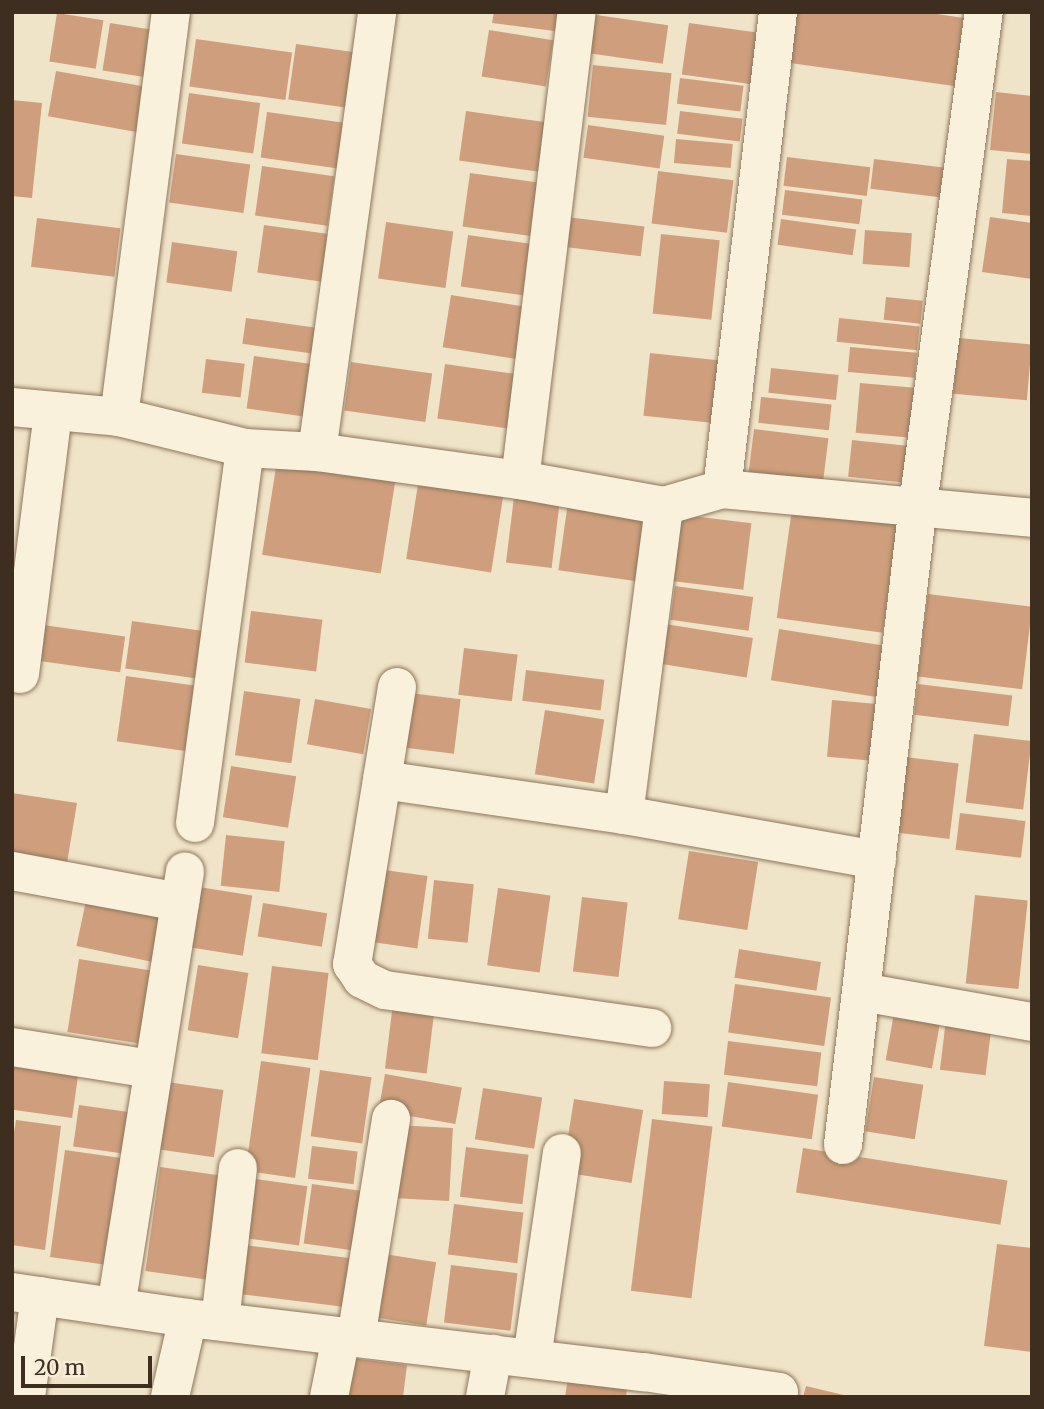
<!DOCTYPE html>
<html>
<head>
<meta charset="utf-8">
<style>
	body { margin:0 }
	#map { position:relative; width:1044px; height:1409px; overflow:hidden; background:#f0e4c8; font-family:Merriweather,serif }
	div>[style] { position:absolute }
	.building>* { inset:0; background:#cf9f7d; transform-origin:0 0 }
	.roads { filter:drop-shadow(0 0 2px #8d765c) drop-shadow(0 0 2px #8d765c) }
	.minor>* { height:38px; margin:-19px; padding:0 19px; transform-origin:19px; border-radius:19px; background:#faf1dc }
	span { translate:-50% -50%; white-space:nowrap; text-align:center; line-height:1.15; -webkit-text-stroke:6px #f7eed8; paint-order:stroke }
	.frame { position:absolute; inset:0; border:14px solid #3d2e20; pointer-events:none }
	.scale { position:absolute; left:21px; top:1356px; width:131px; height:32px; box-sizing:border-box; border:4px solid #3d2e20; border-top:0; padding-left:9px; font-size:21px; line-height:24px; white-space:nowrap; color:#3d2e20; -webkit-text-stroke:5px #f7eed8; paint-order:stroke }
</style>
</head>
<body>
<div id="map">
	<div class="building">
		<div style="clip-path:polygon(494px 12px,565px 12px,562px 32px,492px 23px)"></div>
		<div style="clip-path:polygon(790px 12px,923px 12px,971px 19px,961px 87px,783px 62px)"></div>
		<div style="left:57px;top:13px;width:47px;height:49px;rotate:9deg"></div>
		<div style="left:589px;top:14px;width:80px;height:39px;rotate:8deg"></div>
		<div style="left:110px;top:23px;width:49px;height:48px;rotate:9deg"></div>
		<div style="left:689px;top:23px;width:76px;height:52px;rotate:8deg"></div>
		<div style="left:489px;top:30px;width:65px;height:47px;rotate:9deg"></div>
		<div style="left:196px;top:39px;width:97px;height:48px;rotate:8deg"></div>
		<div style="left:296px;top:44px;width:65px;height:56px;rotate:8deg"></div>
		<div style="left:593px;top:65px;width:79px;height:52px;rotate:6deg"></div>
		<div style="left:56px;top:71px;width:97px;height:46px;rotate:10deg"></div>
		<div style="left:680px;top:78px;width:64px;height:26px;rotate:7deg"></div>
		<div style="clip-path:polygon(996px 92px,1032px 96px,1032px 154px,990px 150px)"></div>
		<div style="left:189px;top:93px;width:72px;height:51px;rotate:8deg"></div>
		<div style="clip-path:polygon(12px 100px,42px 103px,32px 198px,12px 196px)"></div>
		<div style="left:466px;top:111px;width:83px;height:50px;rotate:8deg"></div>
		<div style="left:680px;top:111px;width:63px;height:23px;rotate:7deg"></div>
		<div style="left:267px;top:112px;width:87px;height:46px;rotate:8deg"></div>
		<div style="left:588px;top:125px;width:77px;height:33px;rotate:8deg"></div>
		<div style="left:676px;top:139px;width:57px;height:24px;rotate:5deg"></div>
		<div style="left:176px;top:154px;width:75px;height:49px;rotate:8deg"></div>
		<div style="left:787px;top:157px;width:84px;height:29px;rotate:7deg"></div>
		<div style="left:874px;top:159px;width:70px;height:30px;rotate:7deg"></div>
		<div style="clip-path:polygon(1007px 159px,1032px 161px,1032px 216px,1002px 213px)"></div>
		<div style="left:262px;top:166px;width:73px;height:50px;rotate:8deg"></div>
		<div style="left:658px;top:171px;width:76px;height:53px;rotate:7deg"></div>
		<div style="left:470px;top:173px;width:72px;height:54px;rotate:8deg"></div>
		<div style="left:785px;top:190px;width:78px;height:25px;rotate:7deg"></div>
		<div style="left:567px;top:217px;width:78px;height:30px;rotate:7deg"></div>
		<div style="clip-path:polygon(990px 217px,1032px 223px,1032px 279px,982px 272px)"></div>
		<div style="left:37px;top:218px;width:84px;height:49px;rotate:7deg"></div>
		<div style="left:781px;top:219px;width:76px;height:26px;rotate:8deg"></div>
		<div style="left:386px;top:222px;width:68px;height:57px;rotate:8deg"></div>
		<div style="left:264px;top:225px;width:69px;height:48px;rotate:8deg"></div>
		<div style="left:865px;top:230px;width:47px;height:34px;rotate:4deg"></div>
		<div style="left:661px;top:234px;width:59px;height:80px;rotate:6deg"></div>
		<div style="left:468px;top:235px;width:73px;height:52px;rotate:8deg"></div>
		<div style="left:172px;top:242px;width:66px;height:41px;rotate:8deg"></div>
		<div style="left:451px;top:295px;width:79px;height:53px;rotate:9deg"></div>
		<div style="left:886px;top:297px;width:37px;height:23px;rotate:6deg"></div>
		<div style="left:246px;top:318px;width:78px;height:26px;rotate:8deg"></div>
		<div style="left:839px;top:318px;width:81px;height:24px;rotate:6deg"></div>
		<div style="left:958px;top:338px;width:74px;height:56px;rotate:5deg"></div>
		<div style="left:850px;top:347px;width:67px;height:25px;rotate:5deg"></div>
		<div style="left:650px;top:353px;width:73px;height:63px;rotate:6deg"></div>
		<div style="left:254px;top:356px;width:65px;height:53px;rotate:8deg"></div>
		<div style="left:206px;top:359px;width:39px;height:34px;rotate:7deg"></div>
		<div style="left:351px;top:362px;width:82px;height:49px;rotate:8deg"></div>
		<div style="left:445px;top:364px;width:85px;height:55px;rotate:8deg"></div>
		<div style="left:771px;top:368px;width:68px;height:25px;rotate:6deg"></div>
		<div style="left:860px;top:383px;width:61px;height:50px;rotate:5deg"></div>
		<div style="left:761px;top:397px;width:71px;height:26px;rotate:6deg"></div>
		<div style="left:754px;top:429px;width:75px;height:43px;rotate:7deg"></div>
		<div style="left:852px;top:440px;width:60px;height:37px;rotate:6deg"></div>
		<div style="left:277px;top:461px;width:120px;height:95px;rotate:9deg"></div>
		<div style="left:419px;top:478px;width:86px;height:82px;rotate:9deg"></div>
		<div style="left:514px;top:497px;width:46px;height:66px;rotate:7deg"></div>
		<div style="left:568px;top:502px;width:79px;height:69px;rotate:8deg"></div>
		<div style="left:792px;top:509px;width:107px;height:110px;rotate:8deg"></div>
		<div style="left:676px;top:514px;width:76px;height:67px;rotate:7deg"></div>
		<div style="left:675px;top:586px;width:79px;height:34px;rotate:8deg"></div>
		<div style="left:928px;top:594px;width:105px;height:83px;rotate:7deg"></div>
		<div style="left:251px;top:611px;width:72px;height:52px;rotate:7deg"></div>
		<div style="left:132px;top:621px;width:76px;height:48px;rotate:8deg"></div>
		<div style="left:665px;top:624px;width:89px;height:40px;rotate:9deg"></div>
		<div style="left:43px;top:625px;width:83px;height:36px;rotate:8deg"></div>
		<div style="left:779px;top:629px;width:107px;height:52px;rotate:9deg"></div>
		<div style="left:464px;top:648px;width:54px;height:47px;rotate:7deg"></div>
		<div style="left:526px;top:670px;width:79px;height:31px;rotate:7deg"></div>
		<div style="left:126px;top:676px;width:69px;height:66px;rotate:8deg"></div>
		<div style="left:918px;top:684px;width:95px;height:31px;rotate:7deg"></div>
		<div style="left:244px;top:691px;width:57px;height:65px;rotate:8deg"></div>
		<div style="left:410px;top:693px;width:51px;height:55px;rotate:7deg"></div>
		<div style="left:315px;top:699px;width:57px;height:46px;rotate:10deg"></div>
		<div style="left:832px;top:700px;width:54px;height:57px;rotate:5deg"></div>
		<div style="left:545px;top:710px;width:60px;height:65px;rotate:9deg"></div>
		<div style="left:974px;top:734px;width:58px;height:69px;rotate:7deg"></div>
		<div style="left:905px;top:757px;width:54px;height:76px;rotate:7deg"></div>
		<div style="left:231px;top:766px;width:66px;height:52px;rotate:9deg"></div>
		<div style="clip-path:polygon(12px 793px,77px 803px,67px 863px,12px 855px)"></div>
		<div style="left:960px;top:813px;width:66px;height:37px;rotate:7deg"></div>
		<div style="left:226px;top:835px;width:59px;height:51px;rotate:6deg"></div>
		<div style="left:689px;top:851px;width:70px;height:69px;rotate:9deg"></div>
		<div style="left:377px;top:869px;width:51px;height:73px;rotate:8deg"></div>
		<div style="left:434px;top:880px;width:40px;height:59px;rotate:6deg"></div>
		<div style="left:199px;top:887px;width:54px;height:61px;rotate:9deg"></div>
		<div style="left:498px;top:888px;width:53px;height:78px;rotate:8deg"></div>
		<div style="left:975px;top:895px;width:53px;height:89px;rotate:6deg"></div>
		<div style="left:87px;top:896px;width:78px;height:51px;rotate:12deg"></div>
		<div style="left:582px;top:897px;width:46px;height:75px;rotate:7deg"></div>
		<div style="left:263px;top:903px;width:65px;height:34px;rotate:9deg"></div>
		<div style="left:739px;top:949px;width:83px;height:29px;rotate:9deg"></div>
		<div style="left:79px;top:959px;width:76px;height:74px;rotate:9deg"></div>
		<div style="left:198px;top:965px;width:51px;height:66px;rotate:9deg"></div>
		<div style="left:272px;top:966px;width:57px;height:88px;rotate:7deg"></div>
		<div style="left:735px;top:984px;width:97px;height:49px;rotate:8deg"></div>
		<div style="left:394px;top:995px;width:42px;height:74px;rotate:7deg"></div>
		<div style="left:894px;top:1013px;width:47px;height:48px;rotate:10deg"></div>
		<div style="left:946px;top:1020px;width:46px;height:50px;rotate:7deg"></div>
		<div style="left:728px;top:1041px;width:94px;height:34px;rotate:7deg"></div>
		<div style="left:12px;top:1050px;width:69px;height:59px;rotate:8deg"></div>
		<div style="left:261px;top:1061px;width:50px;height:111px;rotate:8deg"></div>
		<div style="left:320px;top:1070px;width:52px;height:67px;rotate:8deg"></div>
		<div style="left:385px;top:1074px;width:78px;height:37px;rotate:10deg"></div>
		<div style="left:874px;top:1077px;width:50px;height:55px;rotate:9deg"></div>
		<div style="left:664px;top:1081px;width:46px;height:33px;rotate:4deg"></div>
		<div style="left:167px;top:1082px;width:57px;height:68px;rotate:8deg"></div>
		<div style="left:728px;top:1082px;width:91px;height:45px;rotate:8deg"></div>
		<div style="left:483px;top:1088px;width:60px;height:52px;rotate:9deg"></div>
		<div style="left:574px;top:1099px;width:70px;height:74px;rotate:9deg"></div>
		<div style="left:79px;top:1105px;width:59px;height:42px;rotate:8deg"></div>
		<div style="left:652px;top:1119px;width:61px;height:173px;rotate:7deg"></div>
		<div style="clip-path:polygon(16px 1120px,61px 1126px,45px 1250px,12px 1245px,12px 1145px)"></div>
		<div style="left:396px;top:1125px;width:57px;height:73px;rotate:3deg"></div>
		<div style="left:312px;top:1146px;width:46px;height:33px;rotate:7deg"></div>
		<div style="left:466px;top:1147px;width:63px;height:50px;rotate:7deg"></div>
		<div style="left:803px;top:1148px;width:207px;height:45px;rotate:9deg"></div>
		<div style="left:65px;top:1150px;width:62px;height:108px;rotate:8deg"></div>
		<div style="left:160px;top:1167px;width:65px;height:105px;rotate:8deg"></div>
		<div style="left:242px;top:1177px;width:66px;height:60px;rotate:8deg"></div>
		<div style="left:312px;top:1184px;width:60px;height:60px;rotate:8deg"></div>
		<div style="left:454px;top:1204px;width:70px;height:51px;rotate:7deg"></div>
		<div style="clip-path:polygon(997px 1244px,1032px 1248px,1032px 1352px,984px 1346px)"></div>
		<div style="left:243px;top:1245px;width:115px;height:49px;rotate:7deg"></div>
		<div style="left:372px;top:1252px;width:65px;height:64px;rotate:9deg"></div>
		<div style="left:451px;top:1265px;width:67px;height:58px;rotate:7deg"></div>
		<div style="clip-path:polygon(350px 1358px,407px 1365px,403px 1397px,345px 1397px)"></div>
		<div style="clip-path:polygon(569px 1371px,628px 1379px,626px 1397px,565px 1397px)"></div>
		<div style="clip-path:polygon(806px 1386px,848px 1396px,848px 1397px,803px 1397px)"></div>
	</div>
	<div class="roads">
		<div class="minor">
			<div style="left:12px;top:407px;width:107px;rotate:5.3deg"></div>
			<div style="left:119px;top:417px;width:130px;rotate:13.8deg"></div>
			<div style="left:245px;top:448px;width:72px;rotate:3.2deg"></div>
			<div style="left:317px;top:452px;width:205px;rotate:7.9deg"></div>
			<div style="left:520px;top:480px;width:146px;rotate:10.2deg"></div>
			<div style="left:664px;top:506px;width:60px;rotate:-16.3deg"></div>
			<div style="left:722px;top:489px;width:311px;rotate:5.3deg"></div>
			<div style="left:119px;top:417px;width:408px;rotate:-82.7deg"></div>
			<div style="left:317px;top:452px;width:444px;rotate:-82.2deg"></div>
			<div style="left:520px;top:480px;width:471px;rotate:-83.1deg"></div>
			<div style="left:722px;top:489px;width:480px;rotate:-83.3deg"></div>
			<div style="left:20px;top:674px;width:263px;rotate:-82.8deg"></div>
			<div style="left:397px;top:687px;width:281px;rotate:99.2deg"></div>
			<div style="left:352px;top:964px;width:18px;rotate:56deg"></div>
			<div style="left:362px;top:979px;width:25px;rotate:26deg"></div>
			<div style="left:385px;top:990px;width:270px;rotate:8.1deg"></div>
			<div style="left:382px;top:780px;width:245px;rotate:8.2deg"></div>
			<div style="left:624px;top:815px;width:312px;rotate:-82.6deg"></div>
			<div style="left:624px;top:815px;width:257px;rotate:10.1deg"></div>
			<div style="left:195px;top:823px;width:378px;rotate:-82.4deg"></div>
			<div style="left:12px;top:871px;width:171px;rotate:10.5deg"></div>
			<div style="left:862px;top:992px;width:173px;rotate:10deg"></div>
			<div style="left:12px;top:1047px;width:141px;rotate:9deg"></div>
			<div style="left:843px;top:1145px;width:644px;rotate:-83.32deg"></div>
			<div style="left:918px;top:505px;width:497px;rotate:-82.4deg"></div>
			<div style="left:12px;top:1292px;width:178px;rotate:8.4deg"></div>
			<div style="left:188px;top:1318px;width:459px;rotate:6.8deg"></div>
			<div style="left:644px;top:1372px;width:136px;rotate:8.4deg"></div>
			<div style="left:779px;top:1392px;width:5px;rotate:101deg"></div>
			<div style="left:116px;top:1307px;width:441px;rotate:-81deg"></div>
			<div style="left:220px;top:1321px;width:154px;rotate:-83.3deg"></div>
			<div style="left:356px;top:1338px;width:222px;rotate:-80.9deg"></div>
			<div style="left:532px;top:1358px;width:207px;rotate:-81.7deg"></div>
			<div style="left:26px;top:1397px;width:102px;rotate:-82.1deg"></div>
			<div style="left:170px;top:1397px;width:81px;rotate:-77.2deg"></div>
			<div style="left:329px;top:1397px;width:61px;rotate:-78.7deg"></div>
			<div style="left:485px;top:1397px;width:44px;rotate:-79.5deg"></div>
		</div>
	</div>
	<div class="frame"></div>
	<div class="scale">20 m</div>
</div>
</body>
</html>
